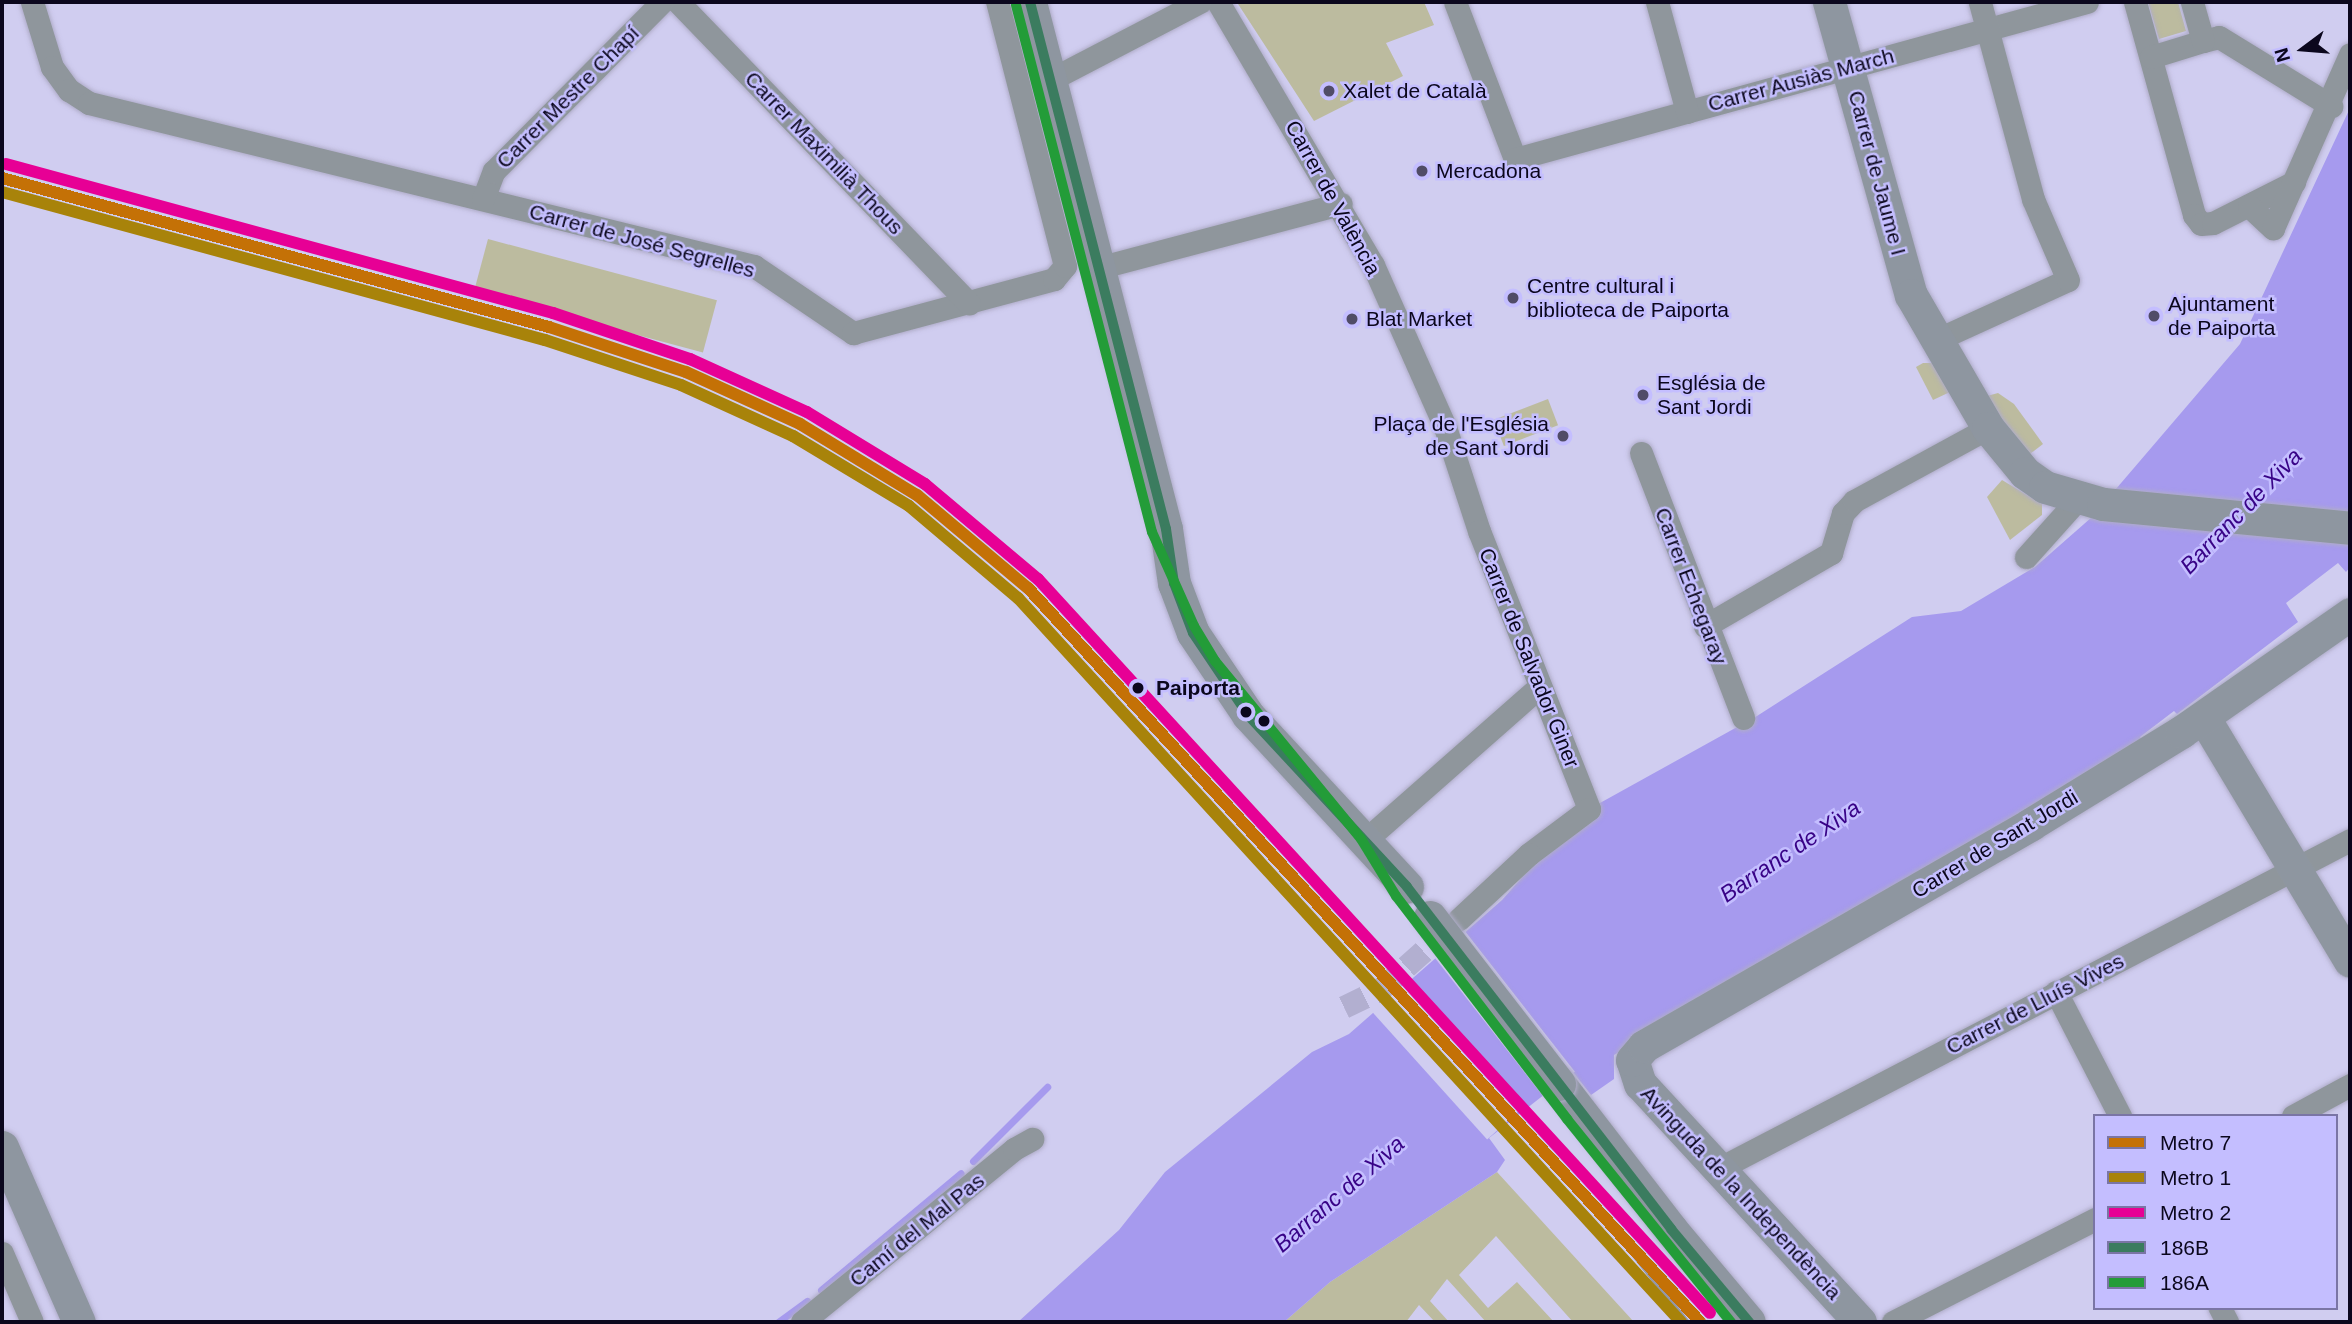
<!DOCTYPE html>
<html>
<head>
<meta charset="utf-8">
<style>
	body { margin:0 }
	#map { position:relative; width:2352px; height:1324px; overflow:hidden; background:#d0cdf0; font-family:Helvetica,sans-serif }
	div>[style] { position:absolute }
	.green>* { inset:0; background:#bcbb9f; transform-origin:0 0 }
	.water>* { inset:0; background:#a69aee }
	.pier>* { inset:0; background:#d0cdf0; transform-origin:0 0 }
	.stream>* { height:7px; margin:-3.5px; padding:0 3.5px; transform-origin:3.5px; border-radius:3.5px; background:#a69aee }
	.street-tunnel>* { height:23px; margin-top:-11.5px; transform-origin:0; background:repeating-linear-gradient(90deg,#b2afd0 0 23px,transparent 0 34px) }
	.roads { filter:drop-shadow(0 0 2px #afacc8) drop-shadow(0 0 2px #afacc8) }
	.street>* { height:23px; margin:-11.5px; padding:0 11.5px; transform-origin:11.5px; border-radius:11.5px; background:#8f969c }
	.secondary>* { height:33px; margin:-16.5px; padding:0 16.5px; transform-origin:16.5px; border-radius:16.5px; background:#8e96a0 }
	.rail>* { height:5px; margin:-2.5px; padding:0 2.5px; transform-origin:2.5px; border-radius:2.5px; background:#9497a9 }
	.bridges { filter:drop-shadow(0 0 2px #afacc8) drop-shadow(0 0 2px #afacc8) }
	.secondary-bridge>* { height:33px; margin:-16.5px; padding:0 16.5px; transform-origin:16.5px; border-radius:16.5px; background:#8e96a0 }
	.bus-1>* { height:10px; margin:-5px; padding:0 5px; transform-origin:5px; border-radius:5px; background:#3b7c5f }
	.bus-2>* { height:10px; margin:-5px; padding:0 5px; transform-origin:5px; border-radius:5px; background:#239c38 }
	.metro-1>* { height:12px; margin:-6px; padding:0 6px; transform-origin:6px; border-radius:6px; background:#c47106 }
	.metro-2>* { height:12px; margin:-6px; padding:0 6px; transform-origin:6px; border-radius:6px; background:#a8830a }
	.metro-3>* { height:12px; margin:-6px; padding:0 6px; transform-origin:6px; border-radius:6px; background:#e70095 }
	.dots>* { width:19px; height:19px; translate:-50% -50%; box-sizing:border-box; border:4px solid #c4beff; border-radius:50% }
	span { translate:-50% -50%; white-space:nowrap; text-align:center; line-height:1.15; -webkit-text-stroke:5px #c4beff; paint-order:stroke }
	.street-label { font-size:21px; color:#0b071d }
	.poi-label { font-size:21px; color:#0b071d }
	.left { translate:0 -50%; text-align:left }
	.right { translate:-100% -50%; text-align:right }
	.stop-label { font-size:21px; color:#0b071d; font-weight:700 }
	.water-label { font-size:23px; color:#380387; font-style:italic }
	.frame { position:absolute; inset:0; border:4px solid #0b071d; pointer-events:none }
	.legend { position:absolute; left:2093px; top:1114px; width:245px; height:196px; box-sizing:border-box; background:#c4beff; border:2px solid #7a75a5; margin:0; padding:9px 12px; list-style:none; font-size:21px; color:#0b071d }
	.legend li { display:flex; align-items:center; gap:14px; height:35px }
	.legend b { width:35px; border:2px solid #7a75a5 }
	.north { position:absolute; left:2268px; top:14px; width:70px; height:70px; -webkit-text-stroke:5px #c4beff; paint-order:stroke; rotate:254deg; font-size:19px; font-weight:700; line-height:28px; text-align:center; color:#0b071d }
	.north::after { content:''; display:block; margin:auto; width:24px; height:32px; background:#0b071d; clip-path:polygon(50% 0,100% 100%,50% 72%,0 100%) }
</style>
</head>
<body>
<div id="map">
	<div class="green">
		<div style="clip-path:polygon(1243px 2px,1424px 2px,1434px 25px,1386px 43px,1403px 76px,1314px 121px,1238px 4px)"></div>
		<div style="clip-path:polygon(2148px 2px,2178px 2px,2186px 31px,2159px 39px)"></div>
		<div style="left:488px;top:239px;width:237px;height:54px;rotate:15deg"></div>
		<div style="clip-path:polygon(1923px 363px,1933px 363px,1950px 392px,1933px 400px,1916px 367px)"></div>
		<div style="clip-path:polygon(1998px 393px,2014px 404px,2043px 444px,2022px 460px,1980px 398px)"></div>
		<div style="left:1548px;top:399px;width:28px;height:58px;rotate:69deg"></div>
		<div style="clip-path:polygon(2002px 480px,2042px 504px,2042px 515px,2010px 540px,1987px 497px)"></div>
		<div style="clip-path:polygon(1497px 1172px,1634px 1322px,1573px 1322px,1496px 1236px,1459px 1275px,1488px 1308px,1517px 1282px,1554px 1322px,1486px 1322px,1447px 1279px,1430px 1301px,1449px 1322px,1435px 1322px,1419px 1305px,1406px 1322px,1284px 1322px,1330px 1282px)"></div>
	</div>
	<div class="water">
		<div style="clip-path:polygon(2350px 108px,2350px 567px,2346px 572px,2338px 563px,2286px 603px,2298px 622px,2177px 714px,2174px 711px,2140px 737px,2142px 740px,1614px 1055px,1614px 1079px,1591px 1095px,1573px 1072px,1489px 1138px,1505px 1160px,1497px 1172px,1330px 1282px,1284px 1322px,1018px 1322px,1119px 1230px,1165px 1172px,1312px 1052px,1349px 1034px,1502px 900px,1551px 845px,1567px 840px,1600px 803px,1757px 716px,1912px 617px,1961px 611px,2035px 567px,2092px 517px,2240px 344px)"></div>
	</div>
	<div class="pier">
		<div style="left:1464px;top:930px;width:180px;height:40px;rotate:52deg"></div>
		<div style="left:1404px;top:983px;width:172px;height:43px;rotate:48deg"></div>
	</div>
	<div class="stream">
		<div style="left:973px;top:1161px;width:105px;rotate:-45deg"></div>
		<div style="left:821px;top:1290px;width:182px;rotate:-39.9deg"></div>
		<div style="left:778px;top:1322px;width:36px;rotate:-36deg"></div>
	</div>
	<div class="street-tunnel">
		<div style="left:1344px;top:1007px;width:41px;rotate:-25.9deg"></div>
		<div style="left:1381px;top:989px;width:98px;rotate:-41.7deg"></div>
	</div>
	<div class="roads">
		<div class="street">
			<div style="left:32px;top:2px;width:68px;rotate:72.9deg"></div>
			<div style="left:52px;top:67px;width:29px;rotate:54deg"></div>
			<div style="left:69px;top:90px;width:24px;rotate:33deg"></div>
			<div style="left:89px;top:103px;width:685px;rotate:13.77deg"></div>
			<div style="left:754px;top:266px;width:120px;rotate:34.1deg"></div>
			<div style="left:853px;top:333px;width:208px;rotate:-15deg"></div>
			<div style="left:1054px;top:279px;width:17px;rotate:-50deg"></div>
			<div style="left:1065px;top:266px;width:273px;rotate:-104.4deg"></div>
			<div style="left:678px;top:2px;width:419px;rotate:46deg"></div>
			<div style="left:1218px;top:2px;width:305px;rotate:59.5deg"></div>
			<div style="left:1373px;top:265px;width:177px;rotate:66deg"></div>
			<div style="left:1445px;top:427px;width:109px;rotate:71.9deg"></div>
			<div style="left:1479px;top:531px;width:299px;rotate:68.4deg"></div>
			<div style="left:1589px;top:809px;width:75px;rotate:143.1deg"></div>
			<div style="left:1529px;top:854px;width:96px;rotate:137.1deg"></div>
			<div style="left:1455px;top:2px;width:168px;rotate:69.1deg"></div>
			<div style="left:1515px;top:159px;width:593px;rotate:-15.35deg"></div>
			<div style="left:1657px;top:2px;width:114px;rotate:74.7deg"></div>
			<div style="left:2135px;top:2px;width:221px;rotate:74.5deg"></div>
			<div style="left:2194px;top:215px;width:11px;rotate:52deg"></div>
			<div style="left:2201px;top:224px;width:12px;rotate:-5deg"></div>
			<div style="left:2213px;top:223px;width:91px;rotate:-26.8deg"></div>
			<div style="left:2203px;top:41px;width:16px;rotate:-14deg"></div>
			<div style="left:2219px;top:37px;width:132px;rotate:31.6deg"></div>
			<div style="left:2151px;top:57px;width:54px;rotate:-17.1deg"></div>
			<div style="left:2203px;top:41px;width:41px;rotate:-105.8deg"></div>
			<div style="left:1050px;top:80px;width:169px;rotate:-27.5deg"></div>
			<div style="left:483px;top:199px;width:30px;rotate:-69deg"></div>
			<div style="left:494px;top:171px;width:238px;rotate:-45.2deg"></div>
			<div style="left:2249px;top:206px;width:33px;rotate:43deg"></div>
			<div style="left:2273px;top:228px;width:190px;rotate:-66.1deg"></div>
			<div style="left:1098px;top:268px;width:251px;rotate:-14.8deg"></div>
			<div style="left:1934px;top:341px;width:147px;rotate:-24.5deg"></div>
			<div style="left:2068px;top:280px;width:88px;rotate:-113.4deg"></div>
			<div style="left:2033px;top:199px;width:204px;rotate:-105.1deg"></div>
			<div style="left:1641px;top:453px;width:284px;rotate:68.9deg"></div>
			<div style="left:2026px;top:557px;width:79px;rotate:-48.1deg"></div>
			<div style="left:1705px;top:626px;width:146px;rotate:-30.1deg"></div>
			<div style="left:1831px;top:553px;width:42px;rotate:-73.3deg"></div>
			<div style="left:1843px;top:513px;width:16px;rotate:-47deg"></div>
			<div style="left:1854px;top:501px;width:153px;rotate:-28.6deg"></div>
			<div style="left:1362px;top:843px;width:237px;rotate:-41.4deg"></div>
			<div style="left:2056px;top:992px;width:140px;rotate:62.7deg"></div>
			<div style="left:2293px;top:1116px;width:65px;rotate:-28.5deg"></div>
			<div style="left:1720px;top:1168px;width:710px;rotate:-27.5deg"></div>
			<div style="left:2px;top:1253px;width:75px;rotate:66.5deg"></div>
			<div style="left:2220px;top:1308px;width:16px;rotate:63deg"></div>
			<div style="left:802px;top:1322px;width:274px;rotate:-39.2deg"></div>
			<div style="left:1014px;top:1149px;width:21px;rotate:-29deg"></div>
			<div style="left:1893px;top:1322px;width:227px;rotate:-27deg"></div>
		</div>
		<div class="secondary">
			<div style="left:1030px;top:2px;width:544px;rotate:75.53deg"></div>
			<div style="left:1166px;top:529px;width:55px;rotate:81.6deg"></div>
			<div style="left:1174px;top:583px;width:53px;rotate:69.2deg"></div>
			<div style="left:1193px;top:633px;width:99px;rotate:56.1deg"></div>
			<div style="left:1248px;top:715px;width:234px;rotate:47.2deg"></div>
			<div style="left:1829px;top:2px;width:304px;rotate:74.4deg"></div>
			<div style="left:1911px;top:295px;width:154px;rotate:59.9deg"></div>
			<div style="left:1988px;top:428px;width:58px;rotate:50.6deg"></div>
			<div style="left:2025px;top:473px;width:24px;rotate:35deg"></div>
			<div style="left:2045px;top:487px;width:60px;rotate:16.3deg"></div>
			<div style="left:2103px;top:504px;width:248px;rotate:5.5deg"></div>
			<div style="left:2204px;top:718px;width:283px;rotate:59deg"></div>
			<div style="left:1559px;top:1084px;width:183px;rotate:52.3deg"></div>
			<div style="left:1671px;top:1229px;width:121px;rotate:50deg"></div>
			<div style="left:2px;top:1147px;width:191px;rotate:66.3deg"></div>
			<div style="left:1860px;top:1322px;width:324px;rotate:-132.7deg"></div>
			<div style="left:1640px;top:1084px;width:25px;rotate:-108deg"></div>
			<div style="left:1632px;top:1060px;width:18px;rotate:-49deg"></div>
			<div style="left:1644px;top:1046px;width:446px;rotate:-29.8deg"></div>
			<div style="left:2031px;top:824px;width:176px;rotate:-31.5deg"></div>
			<div style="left:2181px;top:732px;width:206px;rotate:-34.9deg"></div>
		</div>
	</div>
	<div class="rail">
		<div style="left:1603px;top:1216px;width:135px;rotate:51.6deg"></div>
	</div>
	<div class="bridges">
		<div class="secondary-bridge">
			<div style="left:1430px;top:917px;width:211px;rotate:52.3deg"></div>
		</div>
	</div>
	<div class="bus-1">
		<div style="left:1030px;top:2px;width:544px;rotate:75.53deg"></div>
		<div style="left:1166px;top:529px;width:55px;rotate:81.6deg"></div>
		<div style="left:1174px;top:583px;width:53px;rotate:69.2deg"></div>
		<div style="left:1193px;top:633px;width:99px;rotate:56.1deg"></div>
		<div style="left:1248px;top:715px;width:234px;rotate:47.2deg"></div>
		<div style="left:1407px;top:887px;width:432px;rotate:52.3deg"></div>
		<div style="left:1671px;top:1229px;width:121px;rotate:50deg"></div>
	</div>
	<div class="bus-2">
		<div style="left:1016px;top:5px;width:544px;rotate:75.53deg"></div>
		<div style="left:1152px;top:532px;width:103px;rotate:65.9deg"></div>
		<div style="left:1194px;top:626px;width:41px;rotate:59deg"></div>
		<div style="left:1215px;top:661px;width:230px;rotate:50.6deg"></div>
		<div style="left:1361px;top:839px;width:67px;rotate:58.4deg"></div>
		<div style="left:1396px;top:896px;width:281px;rotate:52.5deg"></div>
		<div style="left:1567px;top:1119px;width:261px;rotate:51.1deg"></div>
	</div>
	<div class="metro-1">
		<div style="left:2px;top:178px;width:567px;rotate:15.24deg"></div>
		<div style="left:549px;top:327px;width:144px;rotate:18.2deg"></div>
		<div style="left:686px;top:372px;width:125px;rotate:24.5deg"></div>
		<div style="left:800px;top:424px;width:137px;rotate:31.3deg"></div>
		<div style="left:917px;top:495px;width:145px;rotate:40deg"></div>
		<div style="left:1028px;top:588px;width:995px;rotate:47.52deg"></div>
	</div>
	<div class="metro-2">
		<div style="left:2px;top:192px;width:563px;rotate:15.25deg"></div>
		<div style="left:545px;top:340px;width:143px;rotate:18.3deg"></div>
		<div style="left:681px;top:385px;width:123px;rotate:24.5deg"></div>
		<div style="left:793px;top:436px;width:135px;rotate:31.1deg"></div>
		<div style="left:909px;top:506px;width:143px;rotate:40.2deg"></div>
		<div style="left:1018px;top:598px;width:982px;rotate:47.52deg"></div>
	</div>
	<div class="metro-3">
		<div style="left:6px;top:164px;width:567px;rotate:15.24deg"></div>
		<div style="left:553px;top:313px;width:145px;rotate:18.6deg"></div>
		<div style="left:690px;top:359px;width:128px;rotate:24.4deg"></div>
		<div style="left:807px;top:412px;width:138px;rotate:31.4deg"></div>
		<div style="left:925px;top:484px;width:148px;rotate:40.1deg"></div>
		<div style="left:1038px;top:579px;width:995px;rotate:47.52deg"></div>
	</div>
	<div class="dots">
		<div style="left:1329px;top:91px;background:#504c67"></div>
		<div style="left:1422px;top:171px;background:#504c67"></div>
		<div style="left:1513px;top:298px;background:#504c67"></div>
		<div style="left:2154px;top:316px;background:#504c67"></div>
		<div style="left:1352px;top:319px;background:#504c67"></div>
		<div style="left:1643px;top:395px;background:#504c67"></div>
		<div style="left:1563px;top:436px;background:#504c67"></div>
		<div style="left:1138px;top:688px;background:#0b071d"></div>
		<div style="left:1246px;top:712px;background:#0b071d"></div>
		<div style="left:1264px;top:721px;background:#0b071d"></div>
	</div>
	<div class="street-label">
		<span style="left:1801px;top:80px;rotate:-15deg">Carrer Ausiàs March</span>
		<span style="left:568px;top:97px;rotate:-45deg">Carrer Mestre Chapí</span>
		<span style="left:824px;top:153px;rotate:46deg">Carrer Maximilià Thous</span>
		<span style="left:1877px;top:173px;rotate:75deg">Carrer de Jaume I</span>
		<span style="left:1333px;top:198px;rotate:61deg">Carrer de València</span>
		<span style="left:642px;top:241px;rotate:15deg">Carrer de José Segrelles</span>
		<span style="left:1691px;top:586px;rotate:69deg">Carrer Echegaray</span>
		<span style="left:1529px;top:658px;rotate:68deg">Carrer de Salvador Giner</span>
		<span style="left:1995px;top:844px;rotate:-31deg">Carrer de Sant Jordi</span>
		<span style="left:2035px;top:1004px;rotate:-27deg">Carrer de Lluís Vives</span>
		<span style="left:1741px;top:1193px;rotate:47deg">Avinguda de la Independència</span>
		<span style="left:917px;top:1230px;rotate:-39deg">Camí del Mal Pas</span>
	</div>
	<div class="poi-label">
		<span class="left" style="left:1343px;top:91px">Xalet de Català</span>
		<span class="left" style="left:1436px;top:171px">Mercadona</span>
		<span class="left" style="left:1527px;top:298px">Centre cultural i<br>biblioteca de Paiporta</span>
		<span class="left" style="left:2168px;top:316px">Ajuntament<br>de Paiporta</span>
		<span class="left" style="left:1366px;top:319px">Blat Market</span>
		<span class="left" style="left:1657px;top:395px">Església de<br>Sant Jordi</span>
		<span class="right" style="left:1549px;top:436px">Plaça de l'Església<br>de Sant Jordi</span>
	</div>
	<div class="stop-label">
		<span class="left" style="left:1156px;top:688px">Paiporta</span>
	</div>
	<div class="water-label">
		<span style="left:2241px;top:511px;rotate:-46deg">Barranc de Xiva</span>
		<span style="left:1790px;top:851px;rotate:-34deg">Barranc de Xiva</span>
		<span style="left:1339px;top:1194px;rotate:-41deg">Barranc de Xiva</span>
	</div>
	<div class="frame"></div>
	<ul class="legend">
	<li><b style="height:9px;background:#c47106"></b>Metro 7</li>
	<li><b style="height:9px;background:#a8830a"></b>Metro 1</li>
	<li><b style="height:9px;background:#e70095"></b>Metro 2</li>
	<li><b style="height:9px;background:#3b7c5f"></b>186B</li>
	<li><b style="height:9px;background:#239c38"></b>186A</li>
	</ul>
	<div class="north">N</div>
</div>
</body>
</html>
